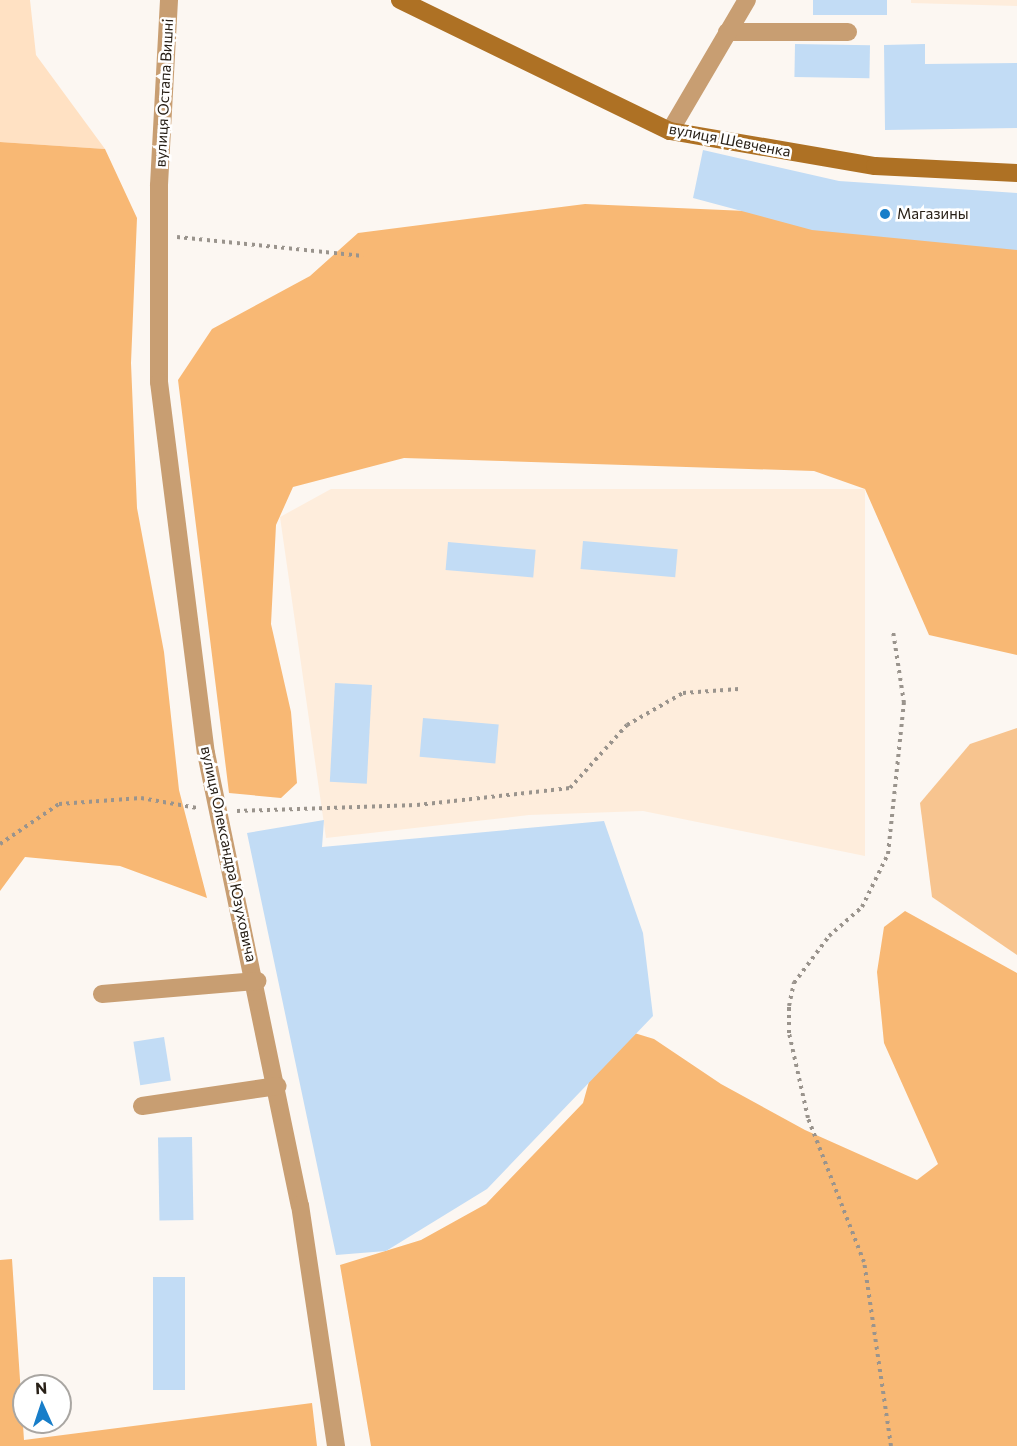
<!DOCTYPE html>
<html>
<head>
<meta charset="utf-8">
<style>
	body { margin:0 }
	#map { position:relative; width:1017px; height:1446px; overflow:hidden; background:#fcf7f2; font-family:Commissioner,sans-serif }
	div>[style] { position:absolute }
	.built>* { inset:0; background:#feeddc }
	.green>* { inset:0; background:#ffe1c3 }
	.forest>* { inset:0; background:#f8b874 }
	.water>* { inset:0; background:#f7c48f }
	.building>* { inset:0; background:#c2dcf5; transform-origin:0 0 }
	.path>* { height:4px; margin-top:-2px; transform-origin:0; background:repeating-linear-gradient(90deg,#9a948d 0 3px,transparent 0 7.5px) }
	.street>* { height:18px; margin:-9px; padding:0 9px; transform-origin:9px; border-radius:9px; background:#c89e72 }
	.secondary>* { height:18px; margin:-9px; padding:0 9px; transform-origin:9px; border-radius:9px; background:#ae7124 }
	.dots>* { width:16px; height:16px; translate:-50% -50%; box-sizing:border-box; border:3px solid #fff; border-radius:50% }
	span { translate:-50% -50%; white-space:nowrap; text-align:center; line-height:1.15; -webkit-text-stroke:5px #fff; paint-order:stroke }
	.street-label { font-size:15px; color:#282017 }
	.poi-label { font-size:15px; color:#282017 }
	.left { translate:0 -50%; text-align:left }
	.north { position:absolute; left:12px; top:1374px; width:60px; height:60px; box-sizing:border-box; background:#fff; border:2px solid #a9a6a2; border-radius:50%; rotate:357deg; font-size:16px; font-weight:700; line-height:24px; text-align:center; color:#282017 }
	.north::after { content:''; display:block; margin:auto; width:21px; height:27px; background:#187ec9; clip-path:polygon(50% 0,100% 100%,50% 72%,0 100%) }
</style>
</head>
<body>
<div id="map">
	<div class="built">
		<div style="clip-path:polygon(911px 0,1017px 0,1017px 6px,911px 3px)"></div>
		<div style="clip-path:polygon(331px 489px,865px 489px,865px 856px,643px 811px,529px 815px,326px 838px,280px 517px)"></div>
	</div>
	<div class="green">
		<div style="clip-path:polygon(0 0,30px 0,36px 55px,105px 149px,0 142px)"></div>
	</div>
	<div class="forest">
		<div style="clip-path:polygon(0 142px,105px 149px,137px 218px,131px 363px,137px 508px,164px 652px,179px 790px,207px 898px,120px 866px,25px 857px,0 891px)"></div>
		<div style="clip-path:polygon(585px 204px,1017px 223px,1017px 655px,929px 635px,865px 489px,814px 471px,404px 458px,293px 487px,276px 525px,271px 624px,291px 712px,297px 783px,281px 798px,229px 793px,178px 380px,212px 329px,310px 276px,358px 233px)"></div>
		<div style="clip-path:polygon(905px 911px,1017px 973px,1017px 1446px,371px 1446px,340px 1265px,421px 1240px,486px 1204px,583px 1103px,605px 1024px,654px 1039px,721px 1084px,805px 1130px,917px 1180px,938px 1164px,884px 1043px,877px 972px,884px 927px)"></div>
		<div style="clip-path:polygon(12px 1259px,24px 1440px,312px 1403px,317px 1446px,0 1446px,0 1260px)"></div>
	</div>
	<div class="water">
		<div style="clip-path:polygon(1017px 728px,1017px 955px,932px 897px,920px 803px,970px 744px)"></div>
	</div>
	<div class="building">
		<div style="left:813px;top:0;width:74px;height:15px"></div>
		<div style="left:795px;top:44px;width:75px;height:33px;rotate:1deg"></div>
		<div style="clip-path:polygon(925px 44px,925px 64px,1017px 63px,1017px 128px,885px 130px,884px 45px)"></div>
		<div style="clip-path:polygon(703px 150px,839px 181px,1017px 193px,1017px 250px,812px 230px,693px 198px)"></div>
		<div style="left:583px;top:541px;width:95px;height:28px;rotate:5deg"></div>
		<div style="left:448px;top:542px;width:88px;height:28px;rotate:5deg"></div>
		<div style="left:335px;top:683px;width:37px;height:99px;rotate:3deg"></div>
		<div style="left:423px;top:718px;width:76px;height:39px;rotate:5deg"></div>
		<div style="clip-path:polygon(324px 820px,322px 847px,604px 821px,643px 933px,653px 1016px,487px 1189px,386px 1251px,336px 1255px,247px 833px)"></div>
		<div style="left:164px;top:1037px;width:44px;height:31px;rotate:81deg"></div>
		<div style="left:192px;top:1137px;width:83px;height:34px;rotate:89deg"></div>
		<div style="left:153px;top:1277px;width:32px;height:113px"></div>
	</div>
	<div class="path">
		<div style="left:177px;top:237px;width:187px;rotate:5.8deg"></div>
		<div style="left:237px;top:811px;width:180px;rotate:-1.9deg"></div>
		<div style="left:417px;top:805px;width:154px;rotate:-6.3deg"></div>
		<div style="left:570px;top:788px;width:85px;rotate:-47.9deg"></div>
		<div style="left:627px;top:725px;width:64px;rotate:-29.7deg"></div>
		<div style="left:683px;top:693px;width:56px;rotate:-4.1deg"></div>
		<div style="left:0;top:844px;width:71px;rotate:-34.1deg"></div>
		<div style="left:59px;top:804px;width:82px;rotate:-4.2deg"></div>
		<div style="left:141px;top:798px;width:57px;rotate:10.1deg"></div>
		<div style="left:891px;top:1446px;width:186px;rotate:-98.3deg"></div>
		<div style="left:864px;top:1262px;width:155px;rotate:-111.3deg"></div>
		<div style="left:808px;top:1118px;width:87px;rotate:-102.6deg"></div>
		<div style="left:789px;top:1033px;width:27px;rotate:-90deg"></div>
		<div style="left:789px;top:1006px;width:24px;rotate:-78deg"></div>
		<div style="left:794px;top:983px;width:59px;rotate:-53.3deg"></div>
		<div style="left:829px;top:936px;width:44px;rotate:-41.3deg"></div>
		<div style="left:862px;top:907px;width:59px;rotate:-63.9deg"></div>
		<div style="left:888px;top:854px;width:152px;rotate:-84deg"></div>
		<div style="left:904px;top:703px;width:73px;rotate:-98.7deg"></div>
	</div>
	<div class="street">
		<div style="left:169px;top:0;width:186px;rotate:93.1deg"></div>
		<div style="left:159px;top:186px;width:196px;rotate:90deg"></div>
		<div style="left:159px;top:382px;width:374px;rotate:82.8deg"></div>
		<div style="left:206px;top:753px;width:462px;rotate:78.3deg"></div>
		<div style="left:300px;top:1205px;width:244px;rotate:81.5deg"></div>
		<div style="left:727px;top:32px;width:121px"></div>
		<div style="left:670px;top:131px;width:152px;rotate:-59.6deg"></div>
		<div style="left:102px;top:994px;width:156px;rotate:-4.8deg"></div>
		<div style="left:142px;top:1106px;width:137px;rotate:-8.4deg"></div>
	</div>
	<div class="secondary">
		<div style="left:400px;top:0;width:300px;rotate:25.9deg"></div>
		<div style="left:670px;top:131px;width:208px;rotate:9.7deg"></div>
		<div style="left:875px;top:166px;width:142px;rotate:2.8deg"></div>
	</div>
	<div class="dots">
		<div style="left:885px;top:214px;background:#187ec9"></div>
	</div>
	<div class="street-label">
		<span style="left:164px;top:93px;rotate:-87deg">вулиця Остапа Вишні</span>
		<span style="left:730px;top:140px;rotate:11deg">вулиця Шевченка</span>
		<span style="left:229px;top:854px;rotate:78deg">вулиця Олександра Юзуховича</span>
	</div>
	<div class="poi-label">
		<span class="left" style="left:897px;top:214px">Магазины</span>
	</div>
	<div class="north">N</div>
</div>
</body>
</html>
